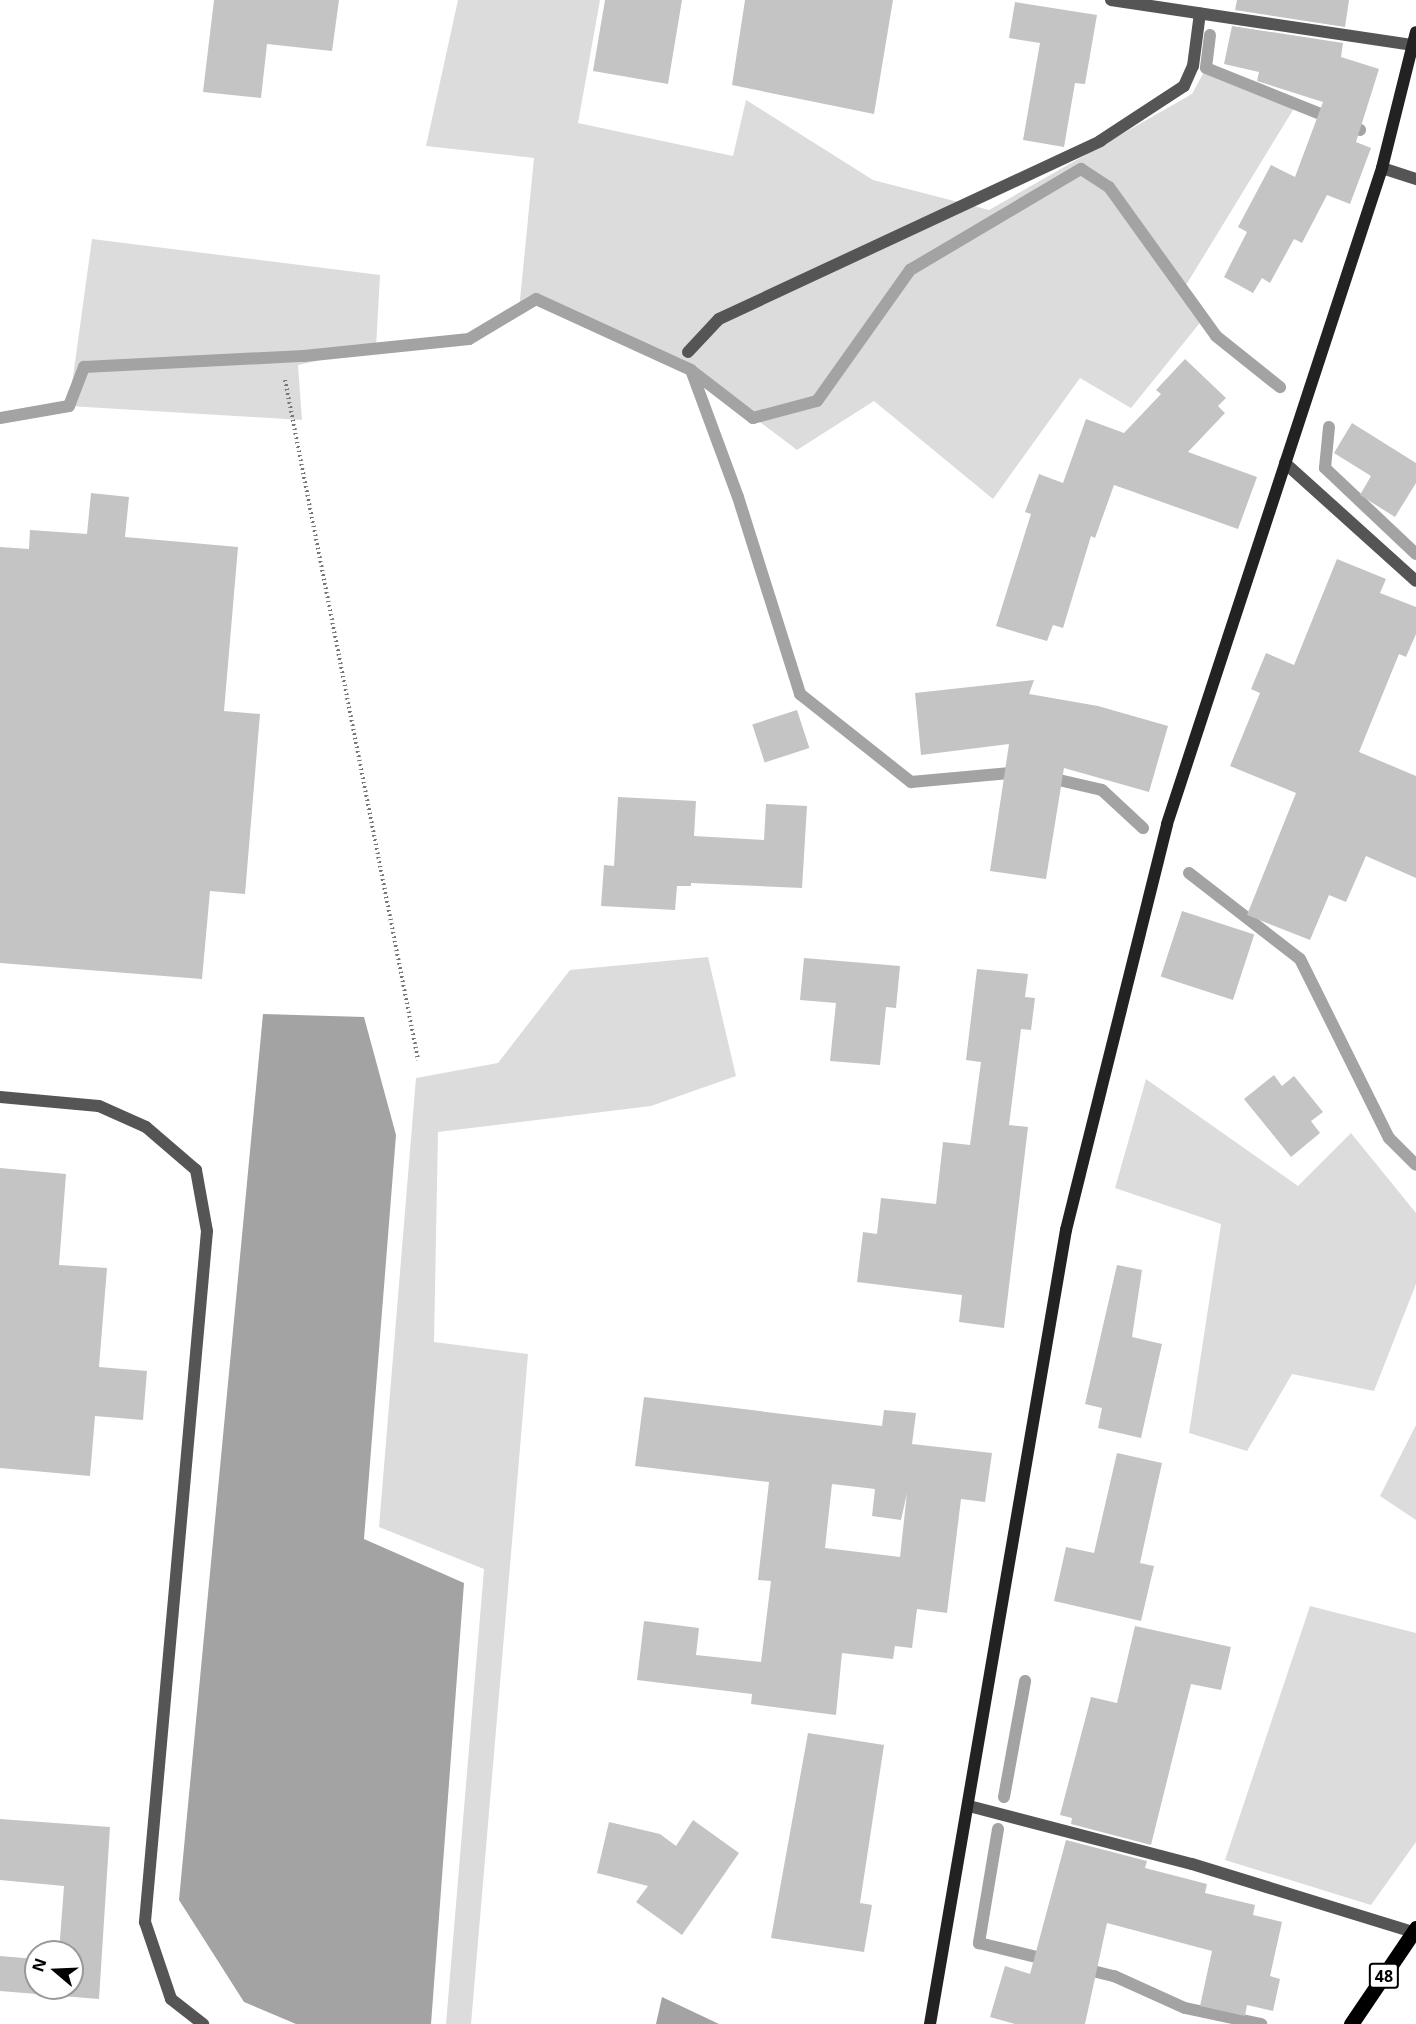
<!DOCTYPE html>
<html>
<head>
<meta charset="utf-8">
<style>
	body { margin:0 }
	#map { position:relative; width:1416px; height:2024px; overflow:hidden; background:#fff; font-family:"Noto Sans",sans-serif }
	div>[style] { position:absolute }
	.green>* { inset:0; background:#dcdcdc }
	.water>* { inset:0; background:#a3a3a3 }
	.stream>* { height:12px; margin:-6px; padding:0 6px; transform-origin:6px; border-radius:6px; background:#a3a3a3 }
	.building>* { inset:0; background:#c4c4c4; transform-origin:0 0 }
	.path>* { height:4px; margin-top:-2px; transform-origin:0; background:repeating-linear-gradient(90deg,#777 0 1.5px,transparent 0 4.5px) }
	.lane>* { height:12px; margin:-6px; padding:0 6px; transform-origin:6px; border-radius:6px; background:#555 }
	.street>* { height:12px; margin:-6px; padding:0 6px; transform-origin:6px; border-radius:6px; background:#555 }
	.secondary>* { height:12px; margin:-6px; padding:0 6px; transform-origin:6px; border-radius:6px; background:#222 }
	.primary>* { height:15px; margin:-7.5px; padding:0 7.5px; transform-origin:7.5px; border-radius:7.5px; background:#000 }
	span { translate:-50% -50%; white-space:nowrap; text-align:center; line-height:1.15; -webkit-text-stroke:4.5px #fff; paint-order:stroke }
	.shield-label span { padding:2px 4px; background:#fff; border:2px solid; border-radius:4px; -webkit-text-stroke-width:0 }
	.shield-label { font-size:16px; color:#000; font-weight:700 }
	.north { position:absolute; left:24px; top:1940px; width:60px; height:60px; box-sizing:border-box; background:#fff; border:2px solid #999; border-radius:50%; rotate:289deg; font-size:16px; font-weight:700; line-height:24px; text-align:center; color:#000 }
	.north::after { content:''; display:block; margin:auto; width:21px; height:27px; background:#000; clip-path:polygon(50% 0,100% 100%,50% 72%,0 100%) }
</style>
</head>
<body>
<div id="map">
	<div class="green">
		<div style="clip-path:polygon(458px 0,600px 0,578px 123px,733px 156px,746px 100px,873px 180px,989px 210px,1192px 94px,1206px 68px,1296px 105px,1183px 290px,1203px 319px,1131px 408px,1080px 378px,993px 499px,874px 401px,797px 450px,691px 370px,536px 299px,519px 310px,534px 158px,426px 146px)"></div>
		<div style="clip-path:polygon(92px 239px,380px 275px,376px 348px,298px 365px,302px 420px,69px 406px)"></div>
		<div style="clip-path:polygon(708px 957px,736px 1076px,651px 1106px,438px 1132px,434px 1342px,528px 1354px,471px 2024px,446px 2024px,484px 1569px,379px 1527px,416px 1078px,498px 1063px,570px 970px)"></div>
		<div style="clip-path:polygon(1146px 1079px,1298px 1186px,1351px 1133px,1416px 1213px,1416px 1284px,1374px 1391px,1292px 1374px,1247px 1451px,1189px 1433px,1221px 1224px,1115px 1188px)"></div>
		<div style="clip-path:polygon(1416px 1425px,1416px 1520px,1380px 1496px)"></div>
		<div style="clip-path:polygon(1310px 1606px,1416px 1633px,1416px 1842px,1371px 1905px,1225px 1860px)"></div>
	</div>
	<div class="water">
		<div style="clip-path:polygon(263px 1014px,364px 1017px,396px 1135px,364px 1539px,464px 1583px,431px 2024px,296px 2024px,244px 2002px,179px 1900px)"></div>
		<div style="clip-path:polygon(662px 1997px,719px 2024px,656px 2024px)"></div>
	</div>
	<div class="stream">
		<div style="left:1210px;top:35px;width:33px;rotate:97deg"></div>
		<div style="left:1206px;top:68px;width:166px;rotate:21.9deg"></div>
		<div style="left:692px;top:371px;width:77px;rotate:37.6deg"></div>
		<div style="left:753px;top:418px;width:66px;rotate:-14.9deg"></div>
		<div style="left:817px;top:401px;width:161px;rotate:-54.6deg"></div>
		<div style="left:910px;top:270px;width:199px;rotate:-30.6deg"></div>
		<div style="left:1081px;top:169px;width:33px;rotate:33deg"></div>
		<div style="left:1109px;top:187px;width:183px;rotate:54.3deg"></div>
		<div style="left:1216px;top:336px;width:82px;rotate:38.6deg"></div>
		<div style="left:0;top:418px;width:70px;rotate:-9.9deg"></div>
		<div style="left:69px;top:406px;width:42px;rotate:-69deg"></div>
		<div style="left:84px;top:367px;width:220px;rotate:-2.9deg"></div>
		<div style="left:304px;top:356px;width:166px;rotate:-5.9deg"></div>
		<div style="left:469px;top:339px;width:78px;rotate:-30.8deg"></div>
		<div style="left:536px;top:299px;width:170px;rotate:24.6deg"></div>
		<div style="left:691px;top:370px;width:135px;rotate:69.7deg"></div>
		<div style="left:738px;top:497px;width:207px;rotate:72.5deg"></div>
		<div style="left:800px;top:694px;width:142px;rotate:38.4deg"></div>
		<div style="left:911px;top:782px;width:109px;rotate:-5.2deg"></div>
		<div style="left:1329px;top:427px;width:41px;rotate:95.6deg"></div>
		<div style="left:1325px;top:468px;width:125px;rotate:43.4deg"></div>
		<div style="left:1046px;top:777px;width:57px;rotate:13.1deg"></div>
		<div style="left:1102px;top:790px;width:56px;rotate:42.8deg"></div>
		<div style="left:1189px;top:873px;width:140px;rotate:37.8deg"></div>
		<div style="left:1300px;top:959px;width:200px;rotate:63.6deg"></div>
		<div style="left:1389px;top:1138px;width:38px;rotate:45deg"></div>
		<div style="left:1004px;top:1797px;width:118px;rotate:-79.7deg"></div>
		<div style="left:998px;top:1829px;width:116px;rotate:99.5deg"></div>
		<div style="left:979px;top:1943px;width:72px;rotate:13.7deg"></div>
		<div style="left:1081px;top:1968px;width:34px;rotate:14deg"></div>
		<div style="left:1114px;top:1976px;width:78px;rotate:24.3deg"></div>
		<div style="left:1185px;top:2008px;width:78px;rotate:11.9deg"></div>
	</div>
	<div class="building">
		<div style="clip-path:polygon(214px 0,339px 0,332px 51px,267px 44px,261px 98px,203px 92px)"></div>
		<div style="clip-path:polygon(605px 0,682px 0,668px 84px,593px 71px)"></div>
		<div style="clip-path:polygon(745px 0,893px 0,874px 114px,732px 85px)"></div>
		<div style="clip-path:polygon(1237px 0,1349px 0,1345px 27px,1235px 10px)"></div>
		<div style="clip-path:polygon(1015px 2px,1097px 15px,1085px 84px,1075px 83px,1064px 147px,1023px 140px,1040px 43px,1009px 38px)"></div>
		<div style="clip-path:polygon(1232px 26px,1343px 43px,1341px 57px,1379px 69px,1356px 142px,1371px 148px,1350px 204px,1327px 195px,1302px 243px,1294px 239px,1270px 283px,1262px 278px,1253px 293px,1224px 277px,1247px 232px,1238px 227px,1271px 165px,1295px 177px,1323px 102px,1257px 81px,1259px 72px,1224px 64px)"></div>
		<div style="clip-path:polygon(1185px 359px,1226px 398px,1218px 406px,1225px 413px,1188px 452px,1257px 477px,1238px 529px,1114px 485px,1095px 538px,1091px 536px,1063px 628px,1053px 625px,1047px 641px,996px 626px,1031px 514px,1025px 512px,1039px 474px,1063px 483px,1086px 419px,1124px 433px,1161px 394px,1156px 390px)"></div>
		<div style="clip-path:polygon(1352px 423px,1416px 463px,1416px 483px,1395px 517px,1360px 495px,1371px 476px,1334px 453px)"></div>
		<div style="clip-path:polygon(91px 493px,129px 497px,125px 537px,238px 547px,224px 711px,260px 714px,245px 894px,210px 891px,202px 979px,0 963px,0 547px,29px 549px,30px 530px,87px 534px)"></div>
		<div style="clip-path:polygon(1337px 559px,1386px 579px,1380px 593px,1416px 607px,1416px 634px,1406px 657px,1399px 654px,1359px 752px,1416px 776px,1416px 878px,1366px 856px,1346px 902px,1329px 895px,1310px 940px,1247px 915px,1296px 793px,1230px 766px,1260px 693px,1251px 689px,1266px 653px,1294px 665px)"></div>
		<div style="clip-path:polygon(1034px 680px,1029px 694px,1098px 706px,1168px 726px,1149px 792px,1064px 768px,1046px 879px,990px 871px,1009px 744px,921px 755px,915px 693px)"></div>
		<div style="left:797px;top:710px;width:40px;height:47px;rotate:72deg"></div>
		<div style="clip-path:polygon(618px 797px,696px 801px,694px 836px,764px 840px,766px 804px,807px 806px,802px 888px,691px 883px,691px 886px,677px 886px,675px 910px,601px 906px,604px 865px,614px 866px)"></div>
		<div style="left:1182px;top:911px;width:76px;height:69px;rotate:18deg"></div>
		<div style="clip-path:polygon(804px 958px,900px 966px,896px 1008px,886px 1007px,880px 1065px,830px 1061px,836px 1003px,800px 1000px)"></div>
		<div style="clip-path:polygon(977px 969px,1028px 974px,1025px 997px,1035px 998px,1031px 1030px,1021px 1029px,1009px 1125px,1028px 1127px,1004px 1328px,959px 1322px,962px 1295px,857px 1282px,863px 1232px,877px 1234px,881px 1198px,936px 1204px,943px 1142px,970px 1145px,981px 1062px,966px 1060px)"></div>
		<div style="clip-path:polygon(1274px 1075px,1282px 1086px,1294px 1076px,1323px 1112px,1311px 1121px,1320px 1133px,1291px 1157px,1244px 1099px)"></div>
		<div style="clip-path:polygon(0 1168px,66px 1174px,59px 1265px,107px 1268px,99px 1367px,147px 1371px,143px 1420px,95px 1416px,90px 1476px,0 1468px)"></div>
		<div style="clip-path:polygon(1117px 1265px,1142px 1270px,1132px 1337px,1162px 1344px,1141px 1438px,1098px 1428px,1102px 1408px,1085px 1404px)"></div>
		<div style="clip-path:polygon(evenodd,644px 1397px,882px 1426px,884px 1410px,916px 1413px,912px 1444px,992px 1453px,985px 1502px,961px 1499px,947px 1613px,917px 1609px,912px 1648px,895px 1646px,893px 1659px,842px 1653px,836px 1715px,751px 1704px,752px 1694px,637px 1680px,644px 1621px,699px 1628px,696px 1655px,761px 1662px,771px 1581px,758px 1580px,769px 1482px,635px 1466px,644px 1397px,832px 1484px,875px 1489px,872px 1516px,901px 1520px,907px 1493px,900px 1557px,825px 1548px,832px 1484px)"></div>
		<div style="clip-path:polygon(1117px 1453px,1162px 1463px,1140px 1563px,1154px 1566px,1141px 1621px,1054px 1601px,1066px 1547px,1094px 1553px)"></div>
		<div style="clip-path:polygon(1135px 1626px,1231px 1647px,1221px 1690px,1191px 1684px,1151px 1845px,1071px 1824px,1072px 1818px,1060px 1815px,1091px 1697px,1117px 1703px)"></div>
		<div style="clip-path:polygon(808px 1733px,884px 1745px,860px 1903px,872px 1905px,864px 1952px,771px 1938px)"></div>
		<div style="clip-path:polygon(0 1819px,110px 1827px,99px 1999px,0 1991px,0 1956px,36px 1959px,36px 1988px,72px 1988px,72px 1952px,59px 1952px,64px 1886px,0 1880px)"></div>
		<div style="clip-path:polygon(693px 1820px,739px 1853px,682px 1935px,636px 1902px,648px 1886px,597px 1873px,609px 1822px,660px 1834px,676px 1846px)"></div>
		<div style="clip-path:polygon(1066px 1840px,1147px 1861px,1145px 1868px,1207px 1884px,1205px 1893px,1255px 1905px,1253px 1915px,1282px 1922px,1270px 1976px,1280px 1979px,1273px 2011px,1247px 2005px,1245px 2016px,1200px 2006px,1212px 1951px,1107px 1923px,1085px 2024px,1015px 2024px,990px 2017px,1005px 1966px,1030px 1974px)"></div>
	</div>
	<div class="path">
		<div style="left:285px;top:380px;width:693px;rotate:78.93deg"></div>
	</div>
	<div class="lane">
		<div style="left:688px;top:352px;width:45px;rotate:-46.8deg"></div>
		<div style="left:719px;top:319px;width:421px;rotate:-25deg"></div>
		<div style="left:1100px;top:141px;width:100px;rotate:-33.2deg"></div>
		<div style="left:1184px;top:86px;width:22px;rotate:-66deg"></div>
		<div style="left:1193px;top:66px;width:53px;rotate:-82.5deg"></div>
	</div>
	<div class="street">
		<div style="left:1111px;top:0;width:304px;rotate:8.5deg"></div>
		<div style="left:1382px;top:168px;width:36px;rotate:18deg"></div>
		<div style="left:1285px;top:463px;width:176px;rotate:42deg"></div>
		<div style="left:0;top:1097px;width:99px;rotate:5.2deg"></div>
		<div style="left:99px;top:1106px;width:51px;rotate:24.1deg"></div>
		<div style="left:146px;top:1127px;width:66px;rotate:40.7deg"></div>
		<div style="left:196px;top:1170px;width:62px;rotate:79.8deg"></div>
		<div style="left:207px;top:1231px;width:694px;rotate:95.13deg"></div>
		<div style="left:145px;top:1922px;width:81px;rotate:71.3deg"></div>
		<div style="left:171px;top:1999px;width:41px;rotate:38deg"></div>
		<div style="left:969px;top:1806px;width:230px;rotate:14.6deg"></div>
		<div style="left:1192px;top:1864px;width:234px;rotate:17.1deg"></div>
	</div>
	<div class="secondary">
		<div style="left:930px;top:2024px;width:806px;rotate:-80.28deg"></div>
		<div style="left:1066px;top:1230px;width:418px;rotate:-76deg"></div>
		<div style="left:1167px;top:824px;width:690px;rotate:-71.85deg"></div>
		<div style="left:1382px;top:168px;width:140px;rotate:-76deg"></div>
	</div>
	<div class="primary">
		<div style="left:1351px;top:2024px;width:116px;rotate:-55.9deg"></div>
	</div>
	<div class="shield-label">
		<span style="left:1384px;top:1976px">48</span>
	</div>
	<div class="north">N</div>
</div>
</body>
</html>
